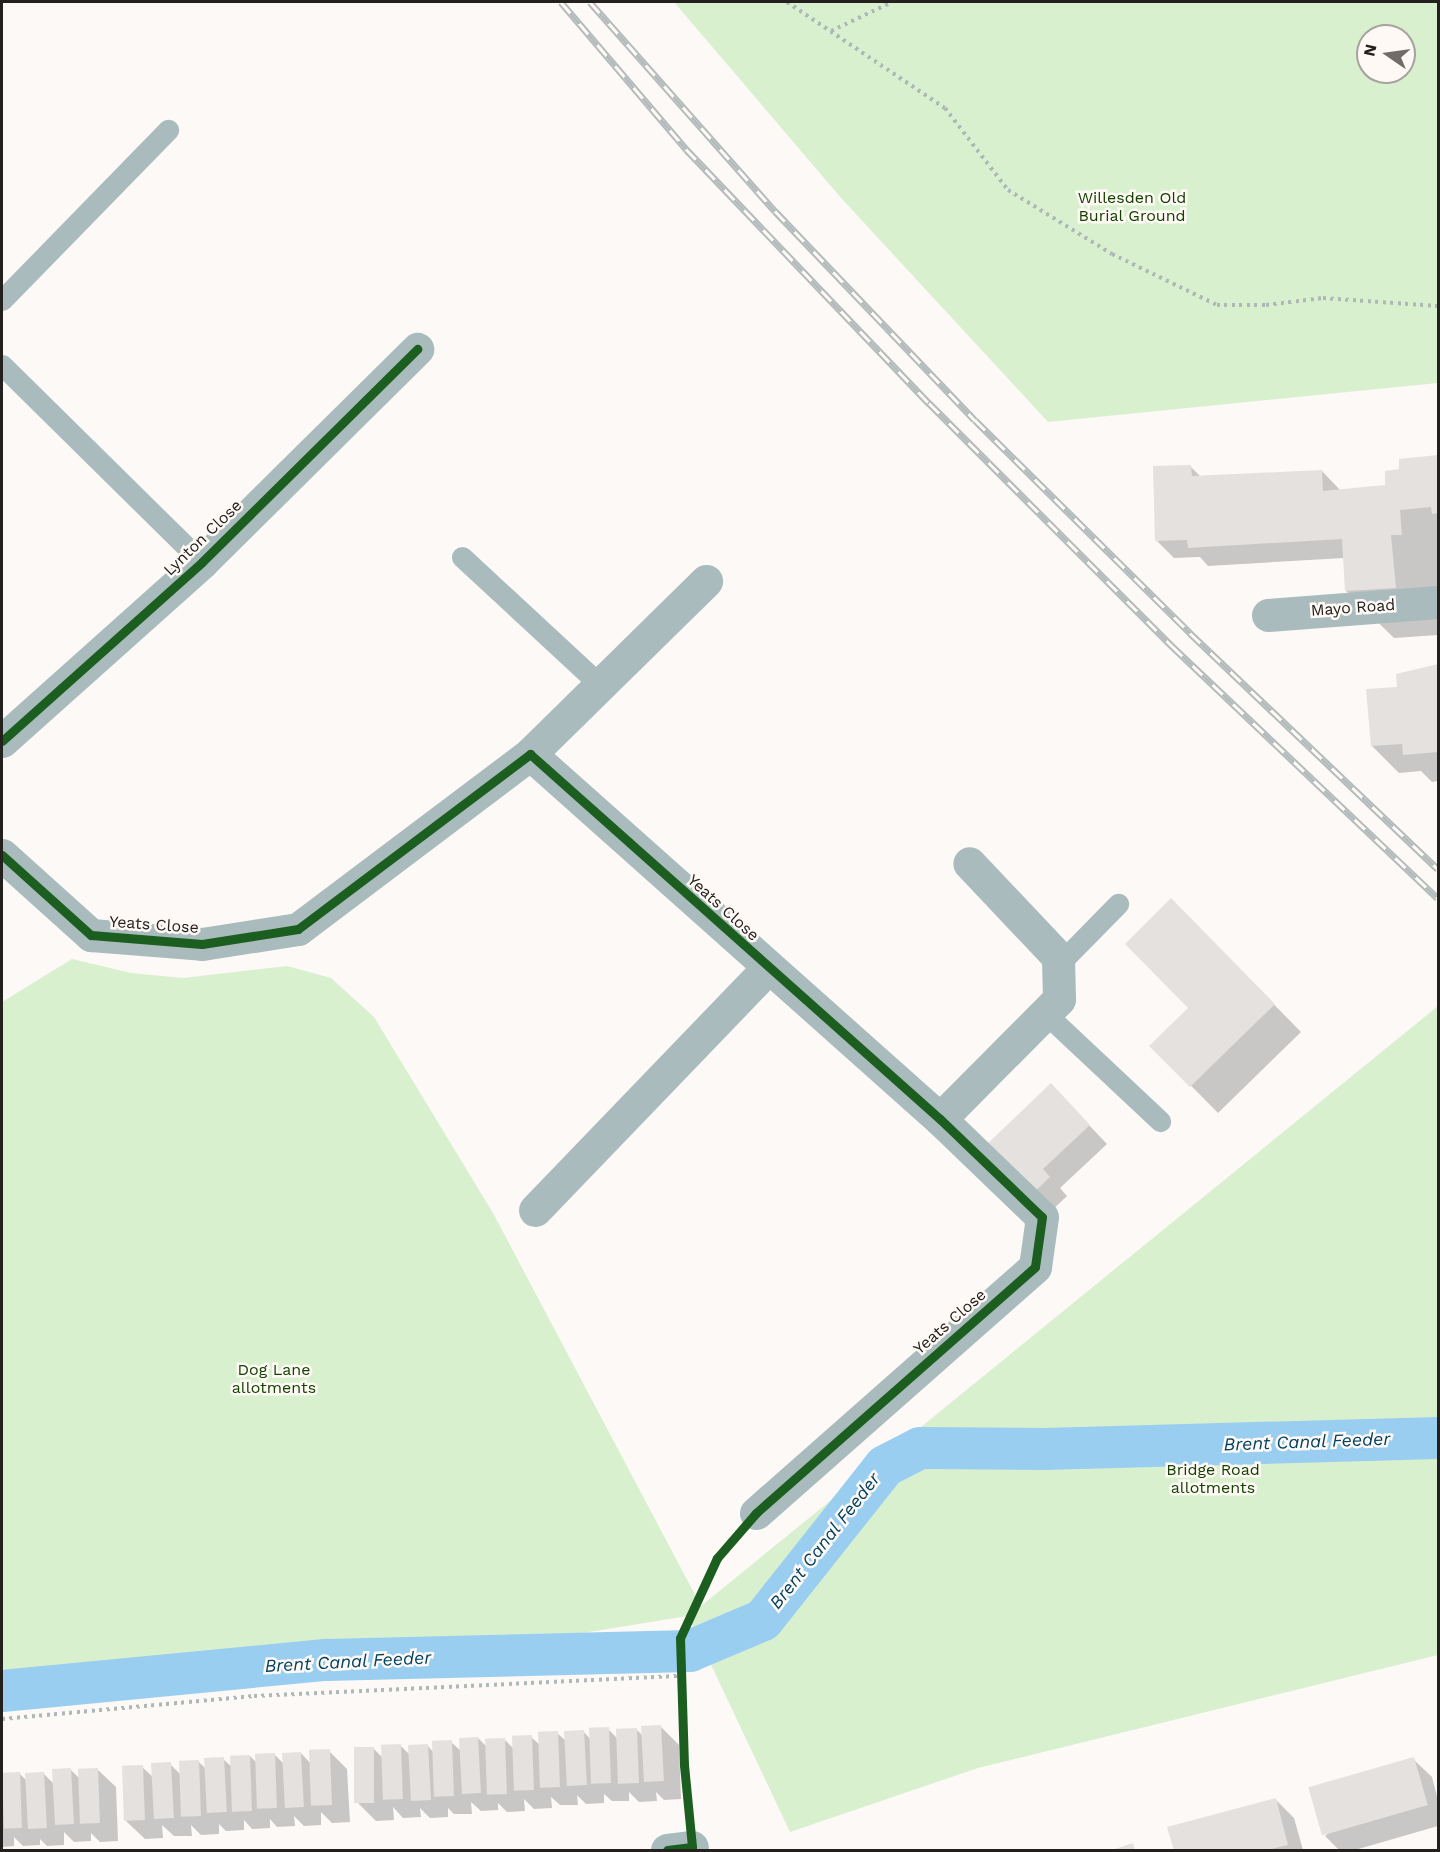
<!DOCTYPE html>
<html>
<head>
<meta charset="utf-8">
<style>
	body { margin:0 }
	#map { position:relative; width:1440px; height:1852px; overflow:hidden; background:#fcf9f7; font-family:"Work Sans",sans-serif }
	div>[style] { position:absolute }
	.green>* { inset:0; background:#d9f0cf }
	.shadow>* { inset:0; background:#0003 }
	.canal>* { height:42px; margin:-21px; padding:0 21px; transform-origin:21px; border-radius:21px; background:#9acef0 }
	.building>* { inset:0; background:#e4e1df; transform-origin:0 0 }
	.path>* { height:4px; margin-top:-2px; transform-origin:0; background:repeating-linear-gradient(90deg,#aeb8b7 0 3px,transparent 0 7.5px) }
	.service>* { height:21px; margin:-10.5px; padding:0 10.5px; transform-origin:10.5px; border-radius:10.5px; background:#a9bbbc }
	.minor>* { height:33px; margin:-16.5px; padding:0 16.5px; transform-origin:16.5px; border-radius:16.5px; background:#a9bbbc }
	.rail>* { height:7px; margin-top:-3.5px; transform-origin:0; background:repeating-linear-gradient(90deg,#fef9f5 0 14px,#b4bbbb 0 28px); box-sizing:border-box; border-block:2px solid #b4bbbb }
	.cycleway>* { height:9px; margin:-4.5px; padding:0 4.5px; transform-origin:4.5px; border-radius:4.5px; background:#1b5e20 }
	span { translate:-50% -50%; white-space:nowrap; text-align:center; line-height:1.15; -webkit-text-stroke:5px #fef9f5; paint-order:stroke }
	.park-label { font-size:16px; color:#134200 }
	.street-label { font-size:16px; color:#23201e }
	.water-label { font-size:18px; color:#004262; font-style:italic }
	.frame { position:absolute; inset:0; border:3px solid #23201e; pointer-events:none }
	.north { position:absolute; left:1356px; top:24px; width:60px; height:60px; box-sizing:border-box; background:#fef9f5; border:2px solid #a6a29f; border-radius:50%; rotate:283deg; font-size:16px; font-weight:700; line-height:24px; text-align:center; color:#23201e }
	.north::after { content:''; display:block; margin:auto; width:21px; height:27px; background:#6f6c6a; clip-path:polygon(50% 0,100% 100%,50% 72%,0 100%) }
</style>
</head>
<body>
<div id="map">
	<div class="green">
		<div style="clip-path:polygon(evenodd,674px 2px,1438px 2px,1438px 383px,1048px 422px,842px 199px,674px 2px,1368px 36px,1404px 36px,1404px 72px,1368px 72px,1368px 36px)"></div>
		<div style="clip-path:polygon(72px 959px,131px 973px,183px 978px,287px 966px,331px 978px,374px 1017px,493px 1213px,701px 1606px,1438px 1006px,1438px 1655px,978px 1768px,790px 1832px,688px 1616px,521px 1643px,355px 1646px,2px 1676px,2px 1002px)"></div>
	</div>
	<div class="shadow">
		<div style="clip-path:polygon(1438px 457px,1438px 635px,1394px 638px,1346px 591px,1344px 558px,1208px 566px,1200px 557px,1174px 558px,1156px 540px,1190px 466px,1201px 477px,1322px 471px,1340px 490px,1386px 487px,1400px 470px,1400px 460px)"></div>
		<div style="clip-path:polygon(1437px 666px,1438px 781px,1432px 782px,1421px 771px,1399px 773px,1372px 746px,1398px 688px)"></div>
		<div style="clip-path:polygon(1171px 900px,1301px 1032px,1218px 1113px,1152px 1046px,1190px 1008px)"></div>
		<div style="clip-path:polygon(1069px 1104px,1107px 1144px,1060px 1188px,1067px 1196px,1047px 1215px,1029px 1197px)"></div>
		<div style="clip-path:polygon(661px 1727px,679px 1745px,681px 1799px,664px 1800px,656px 1792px,657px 1801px,639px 1802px,629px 1792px,629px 1801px,612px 1801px,604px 1794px,604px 1803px,586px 1804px,577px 1795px,578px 1805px,560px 1805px,551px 1797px,552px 1808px,534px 1809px,524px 1799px,525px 1811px,507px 1812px,498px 1803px,498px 1810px,481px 1811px,471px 1802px,472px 1814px,454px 1814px,448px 1808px,448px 1817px,430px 1818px,420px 1808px,421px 1817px,403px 1818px,393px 1807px,394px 1820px,376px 1821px,357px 1802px,373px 1748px,383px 1758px,400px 1745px,410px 1755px,428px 1746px,434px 1753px,451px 1742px,461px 1751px,478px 1738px,487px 1747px,504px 1739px,514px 1749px,531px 1737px,540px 1745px,557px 1733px,566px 1741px,583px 1731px,591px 1740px,608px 1729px,618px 1739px,636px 1729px,643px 1736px)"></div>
		<div style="clip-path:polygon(329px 1751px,347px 1769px,350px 1822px,332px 1823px,321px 1812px,321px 1825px,304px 1826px,294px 1816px,295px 1826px,277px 1827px,270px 1819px,270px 1828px,252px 1829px,244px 1820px,244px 1830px,226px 1831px,219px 1824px,219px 1834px,201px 1835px,191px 1825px,192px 1836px,174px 1836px,162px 1825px,163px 1838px,145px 1839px,126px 1821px,142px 1767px,154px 1778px,170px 1764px,181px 1775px,199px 1762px,206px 1769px,223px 1759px,232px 1767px,250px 1756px,257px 1763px,274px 1754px,284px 1764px,301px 1753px,311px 1764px)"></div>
		<div style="clip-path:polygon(1413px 1759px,1432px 1777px,1438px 1800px,1438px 1826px,1355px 1850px,1339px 1850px,1325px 1836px)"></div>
		<div style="clip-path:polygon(97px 1769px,116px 1787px,118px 1841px,100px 1842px,91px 1833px,91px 1841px,74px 1842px,64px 1832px,64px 1845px,47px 1846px,40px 1839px,40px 1845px,23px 1846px,14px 1837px,14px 1846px,2px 1847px,2px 1782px,20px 1774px,26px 1780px,44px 1774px,54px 1784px,71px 1770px,80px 1779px)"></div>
		<div style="clip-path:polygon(1276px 1800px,1294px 1818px,1303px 1850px,1175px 1850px,1169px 1828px)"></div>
	</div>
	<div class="canal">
		<div style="left:2px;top:1691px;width:325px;rotate:-5.5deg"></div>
		<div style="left:326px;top:1660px;width:364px;rotate:-1.4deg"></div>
		<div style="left:690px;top:1651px;width:79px;rotate:-23deg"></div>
		<div style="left:763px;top:1620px;width:196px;rotate:-51.6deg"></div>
		<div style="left:885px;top:1466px;width:39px;rotate:-27deg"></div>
		<div style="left:920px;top:1448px;width:124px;rotate:0.5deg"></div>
		<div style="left:1044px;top:1449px;width:394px;rotate:-1.6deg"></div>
	</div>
	<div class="building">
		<div style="clip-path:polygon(1438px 455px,1438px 513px,1432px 514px,1431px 507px,1400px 510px,1402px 535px,1391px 535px,1396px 588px,1345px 591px,1342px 539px,1188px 548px,1187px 540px,1155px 541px,1153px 466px,1191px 465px,1192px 476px,1322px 470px,1323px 491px,1385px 485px,1385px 471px,1399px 469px,1399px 459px)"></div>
		<div style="clip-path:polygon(1438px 664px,1438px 752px,1403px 755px,1402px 744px,1371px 746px,1366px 689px,1397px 687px,1396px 674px)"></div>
		<div style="clip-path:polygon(1171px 898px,1275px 1004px,1190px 1087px,1149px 1046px,1188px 1008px,1125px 944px)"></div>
		<div style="clip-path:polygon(1051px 1083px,1090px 1125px,1043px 1169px,1050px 1177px,1028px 1198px,981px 1150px)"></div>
		<div style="left:661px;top:1725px;width:56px;height:20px;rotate:87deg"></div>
		<div style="left:609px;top:1727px;width:56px;height:20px;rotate:88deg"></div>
		<div style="left:637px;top:1728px;width:55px;height:21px;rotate:88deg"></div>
		<div style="left:584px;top:1730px;width:55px;height:20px;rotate:87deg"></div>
		<div style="left:558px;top:1731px;width:56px;height:20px;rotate:88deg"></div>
		<div style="left:532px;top:1735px;width:55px;height:20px;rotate:88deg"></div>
		<div style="left:478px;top:1737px;width:56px;height:19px;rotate:87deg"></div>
		<div style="left:505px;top:1738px;width:56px;height:20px;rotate:88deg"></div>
		<div style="left:452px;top:1740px;width:56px;height:20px;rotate:88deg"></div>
		<div style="left:401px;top:1744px;width:55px;height:20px;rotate:88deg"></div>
		<div style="left:428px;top:1744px;width:56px;height:20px;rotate:87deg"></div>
		<div style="left:354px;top:1747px;width:20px;height:56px"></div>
		<div style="left:330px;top:1749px;width:56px;height:21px;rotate:88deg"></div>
		<div style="left:301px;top:1752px;width:55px;height:19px;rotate:87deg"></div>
		<div style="left:275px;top:1753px;width:55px;height:20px;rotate:88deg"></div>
		<div style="left:250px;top:1755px;width:56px;height:20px;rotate:88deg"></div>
		<div style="left:224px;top:1757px;width:55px;height:20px;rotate:87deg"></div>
		<div style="left:1414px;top:1757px;width:50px;height:110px;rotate:74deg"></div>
		<div style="left:199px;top:1760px;width:56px;height:20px;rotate:88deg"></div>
		<div style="left:171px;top:1762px;width:56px;height:20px;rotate:87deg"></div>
		<div style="left:143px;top:1765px;width:55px;height:21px;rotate:88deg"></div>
		<div style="left:71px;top:1768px;width:56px;height:19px;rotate:87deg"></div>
		<div style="left:98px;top:1768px;width:55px;height:20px;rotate:88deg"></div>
		<div style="left:20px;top:1772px;width:56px;height:18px;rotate:88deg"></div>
		<div style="left:44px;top:1772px;width:56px;height:19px;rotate:87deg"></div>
		<div style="clip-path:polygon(1276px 1798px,1288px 1845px,1267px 1850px,1174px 1850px,1167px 1827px)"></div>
		<div style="clip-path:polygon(1133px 1843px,1135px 1850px,1112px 1850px)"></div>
	</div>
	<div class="path">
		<div style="left:787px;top:2px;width:190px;rotate:33.9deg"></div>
		<div style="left:945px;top:108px;width:103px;rotate:52.5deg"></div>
		<div style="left:1008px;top:190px;width:122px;rotate:31.6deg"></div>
		<div style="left:1112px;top:254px;width:117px;rotate:25.9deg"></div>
		<div style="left:1217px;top:305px;width:49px"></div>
		<div style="left:1266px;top:305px;width:57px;rotate:-7deg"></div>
		<div style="left:1323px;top:298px;width:115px;rotate:4deg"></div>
		<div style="left:831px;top:31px;width:68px;rotate:-25.4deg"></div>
		<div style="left:2px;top:1719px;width:253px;rotate:-5.2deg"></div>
		<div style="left:254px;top:1696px;width:428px;rotate:-2.7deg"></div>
	</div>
	<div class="service">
		<div style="left:2px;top:300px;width:238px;rotate:-45.7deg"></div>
		<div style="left:2px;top:365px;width:281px;rotate:44.6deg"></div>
		<div style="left:462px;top:557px;width:188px;rotate:42.8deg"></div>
		<div style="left:1058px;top:965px;width:86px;rotate:-45.5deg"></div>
		<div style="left:1045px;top:1013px;width:158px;rotate:43.2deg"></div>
	</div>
	<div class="minor">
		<div style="left:1268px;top:615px;width:170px;rotate:-4.4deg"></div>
		<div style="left:2px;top:741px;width:268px;rotate:-41.8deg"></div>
		<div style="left:202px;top:562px;width:303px;rotate:-44.7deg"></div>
		<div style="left:530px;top:754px;width:247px;rotate:-44.5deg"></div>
		<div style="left:2px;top:855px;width:120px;rotate:42deg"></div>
		<div style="left:91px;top:935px;width:111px;rotate:4.6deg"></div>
		<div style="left:202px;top:944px;width:97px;rotate:-8.9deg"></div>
		<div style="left:298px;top:929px;width:291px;rotate:-37deg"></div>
		<div style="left:530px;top:754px;width:549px;rotate:41.68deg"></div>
		<div style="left:940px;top:1119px;width:141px;rotate:43.9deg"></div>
		<div style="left:1042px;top:1217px;width:50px;rotate:98deg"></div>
		<div style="left:1035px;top:1267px;width:372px;rotate:138.6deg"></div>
		<div style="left:940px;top:1119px;width:169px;rotate:-45.2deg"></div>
		<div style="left:1059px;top:999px;width:42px;rotate:-91.4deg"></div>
		<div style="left:1058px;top:957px;width:129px;rotate:-133.4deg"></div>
		<div style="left:535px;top:1210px;width:336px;rotate:-46.1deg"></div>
		<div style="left:667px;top:1850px;width:25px;rotate:-7deg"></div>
	</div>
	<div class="rail">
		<div style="left:561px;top:2px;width:193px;rotate:49.6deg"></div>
		<div style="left:686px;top:149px;width:352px;rotate:46.3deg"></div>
		<div style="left:929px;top:403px;width:344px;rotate:45deg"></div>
		<div style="left:1172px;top:646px;width:366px;rotate:43.5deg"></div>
		<div style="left:590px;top:2px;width:279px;rotate:48.5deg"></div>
		<div style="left:775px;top:211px;width:289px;rotate:46.3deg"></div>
		<div style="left:975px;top:420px;width:303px;rotate:44.7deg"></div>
		<div style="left:1190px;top:633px;width:342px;rotate:43.6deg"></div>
	</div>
	<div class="cycleway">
		<div style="left:2px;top:741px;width:268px;rotate:-41.8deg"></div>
		<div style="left:202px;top:562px;width:303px;rotate:-44.7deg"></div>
		<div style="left:2px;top:855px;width:120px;rotate:42deg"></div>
		<div style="left:91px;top:935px;width:111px;rotate:4.6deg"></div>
		<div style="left:202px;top:944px;width:97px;rotate:-8.9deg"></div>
		<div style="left:298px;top:929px;width:291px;rotate:-37deg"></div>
		<div style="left:530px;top:754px;width:549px;rotate:41.68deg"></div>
		<div style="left:940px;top:1119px;width:141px;rotate:43.9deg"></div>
		<div style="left:1042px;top:1217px;width:50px;rotate:98deg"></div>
		<div style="left:1035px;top:1267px;width:372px;rotate:138.6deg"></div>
		<div style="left:756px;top:1513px;width:60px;rotate:130.9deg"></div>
		<div style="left:717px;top:1558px;width:88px;rotate:114.8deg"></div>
		<div style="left:680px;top:1638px;width:127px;rotate:88.2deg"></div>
		<div style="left:684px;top:1765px;width:82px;rotate:84.4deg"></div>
		<div style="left:692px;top:1847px;width:25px;rotate:173deg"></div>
	</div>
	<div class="park-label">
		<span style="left:1132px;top:207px">Willesden Old<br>Burial Ground</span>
		<span style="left:274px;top:1379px">Dog Lane<br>allotments</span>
		<span style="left:1213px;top:1479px">Bridge Road<br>allotments</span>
	</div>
	<div class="street-label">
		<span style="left:203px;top:538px;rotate:-44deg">Lynton Close</span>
		<span style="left:1353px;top:608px;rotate:-4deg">Mayo Road</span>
		<span style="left:723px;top:908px;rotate:42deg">Yeats Close</span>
		<span style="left:154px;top:925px;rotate:4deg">Yeats Close</span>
		<span style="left:950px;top:1322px;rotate:-41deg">Yeats Close</span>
	</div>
	<div class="water-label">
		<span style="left:1307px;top:1442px;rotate:-2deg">Brent Canal Feeder</span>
		<span style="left:825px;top:1541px;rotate:-52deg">Brent Canal Feeder</span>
		<span style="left:348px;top:1662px;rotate:-3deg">Brent Canal Feeder</span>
	</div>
	<div class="frame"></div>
	<div class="north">N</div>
</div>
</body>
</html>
